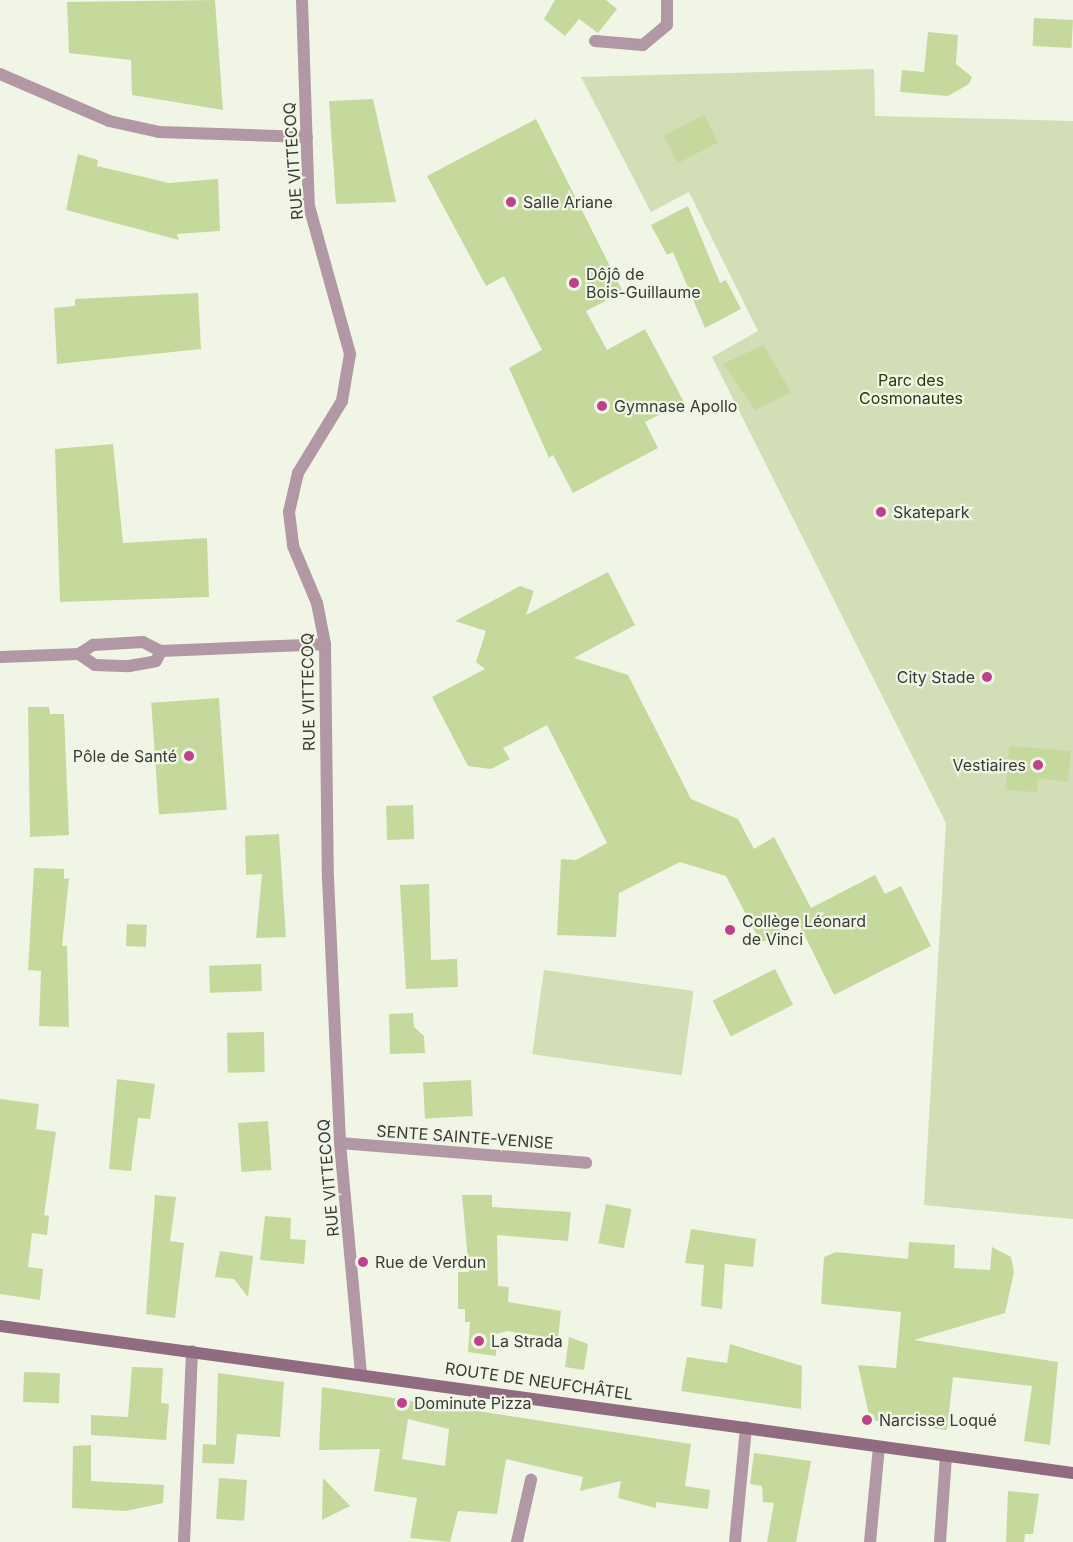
<!DOCTYPE html>
<html>
<head>
<meta charset="utf-8">
<style>
	body { margin:0 }
	#map { position:relative; width:1073px; height:1542px; overflow:hidden; background:#f0f5e6; font-family:Inter,sans-serif }
	div>[style] { position:absolute }
	.green>* { inset:0; background:#d1deb6; transform-origin:0 0 }
	.building>* { inset:0; background:#c6d99d; transform-origin:0 0 }
	.street>* { height:12px; margin:-6px; padding:0 6px; transform-origin:6px; border-radius:6px; background:#b297a4 }
	.secondary>* { height:12px; margin:-6px; padding:0 6px; transform-origin:6px; border-radius:6px; background:#916b7f }
	.dots>* { width:16px; height:16px; translate:-50% -50%; box-sizing:border-box; border:3px solid #f0f5e6; border-radius:50% }
	span { translate:-50% -50%; white-space:nowrap; text-align:center; line-height:1.15; -webkit-text-stroke:4.5px #f0f5e6; paint-order:stroke }
	.street-label { font-size:16px; color:#393b35 }
	.poi-label { font-size:16px; color:#393b35 }
	.left { translate:0 -50%; text-align:left }
	.right { translate:-100% -50%; text-align:right }
	.park-label { font-size:16px; color:#2d380b }
</style>
</head>
<body>
<div id="map">
	<div class="green">
		<div style="clip-path:polygon(874px 69px,875px 116px,1073px 121px,1073px 1219px,924px 1205px,946px 823px,712px 357px,758px 331px,689px 192px,651px 212px,581px 77px)"></div>
		<div style="left:544px;top:970px;width:151px;height:85px;rotate:8deg"></div>
	</div>
	<div class="building">
		<div style="clip-path:polygon(215px 0,223px 110px,132px 95px,131px 60px,69px 53px,67px 2px)"></div>
		<div style="clip-path:polygon(555px 0,606px 0,617px 9px,598px 33px,579px 19px,565px 36px,544px 19px)"></div>
		<div style="left:1034px;top:18px;width:39px;height:28px;rotate:3deg"></div>
		<div style="clip-path:polygon(928px 32px,958px 35px,956px 64px,972px 77px,969px 84px,948px 96px,900px 92px,902px 70px,924px 72px)"></div>
		<div style="clip-path:polygon(373px 99px,396px 202px,336px 204px,329px 101px)"></div>
		<div style="left:704px;top:115px;width:31px;height:45px;rotate:63deg"></div>
		<div style="clip-path:polygon(536px 119px,623px 292px,586px 311px,607px 350px,645px 329px,684px 402px,645px 422px,658px 448px,573px 493px,553px 455px,549px 458px,509px 368px,542px 350px,504px 276px,486px 286px,427px 176px)"></div>
		<div style="clip-path:polygon(78px 154px,98px 160px,97px 166px,169px 183px,218px 179px,220px 231px,177px 234px,179px 240px,66px 210px)"></div>
		<div style="clip-path:polygon(688px 206px,720px 283px,726px 280px,741px 309px,705px 328px,673px 252px,667px 255px,651px 225px)"></div>
		<div style="clip-path:polygon(198px 293px,201px 349px,57px 364px,54px 308px,75px 306px,75px 299px)"></div>
		<div style="clip-path:polygon(763px 345px,791px 392px,755px 410px,723px 364px)"></div>
		<div style="clip-path:polygon(113px 444px,123px 543px,207px 538px,209px 597px,60px 602px,55px 449px)"></div>
		<div style="clip-path:polygon(608px 572px,635px 625px,574px 658px,628px 675px,691px 799px,738px 819px,754px 849px,774px 837px,811px 908px,875px 875px,885px 894px,901px 886px,931px 946px,834px 995px,799px 924px,761px 943px,726px 876px,680px 862px,619px 893px,616px 937px,557px 935px,561px 859px,576px 860px,607px 843px,547px 725px,503px 748px,510px 759px,491px 769px,468px 766px,432px 697px,485px 669px,476px 662px,486px 631px,455px 621px,520px 586px,534px 591px,526px 615px)"></div>
		<div style="left:219px;top:698px;width:112px;height:68px;rotate:86deg"></div>
		<div style="clip-path:polygon(28px 707px,49px 707px,50px 714px,64px 714px,69px 835px,30px 837px)"></div>
		<div style="clip-path:polygon(1009px 746px,1071px 751px,1068px 782px,1038px 778px,1037px 792px,1006px 790px)"></div>
		<div style="left:413px;top:805px;width:34px;height:27px;rotate:88deg"></div>
		<div style="clip-path:polygon(279px 834px,286px 937px,256px 938px,262px 874px,246px 875px,245px 836px)"></div>
		<div style="clip-path:polygon(34px 868px,64px 869px,64px 879px,69px 878px,62px 946px,67px 946px,69px 1027px,39px 1026px,41px 971px,28px 970px)"></div>
		<div style="clip-path:polygon(429px 884px,431px 960px,457px 959px,458px 987px,406px 989px,400px 885px)"></div>
		<div style="left:127px;top:924px;width:20px;height:22px;rotate:3deg"></div>
		<div style="left:261px;top:964px;width:27px;height:52px;rotate:88deg"></div>
		<div style="left:775px;top:969px;width:40px;height:70px;rotate:63deg"></div>
		<div style="clip-path:polygon(413px 1013px,414px 1027px,424px 1036px,425px 1053px,390px 1054px,389px 1014px)"></div>
		<div style="left:264px;top:1032px;width:40px;height:37px;rotate:89deg"></div>
		<div style="clip-path:polygon(117px 1079px,155px 1084px,150px 1119px,138px 1118px,131px 1171px,109px 1169px)"></div>
		<div style="left:471px;top:1080px;width:36px;height:48px;rotate:87deg"></div>
		<div style="clip-path:polygon(0 1099px,39px 1104px,36px 1129px,56px 1132px,44px 1215px,49px 1216px,47px 1235px,32px 1233px,28px 1267px,43px 1269px,40px 1300px,0 1294px)"></div>
		<div style="left:268px;top:1121px;width:49px;height:30px;rotate:86deg"></div>
		<div style="clip-path:polygon(155px 1195px,176px 1197px,170px 1241px,184px 1243px,175px 1318px,146px 1314px)"></div>
		<div style="clip-path:polygon(462px 1195px,492px 1195px,492px 1207px,571px 1212px,568px 1241px,497px 1235px,498px 1286px,509px 1287px,508px 1302px,561px 1311px,558px 1339px,507px 1331px,496px 1334px,496px 1356px,468px 1352px,470px 1322px,465px 1322px,465px 1309px,458px 1309px,458px 1272px,469px 1272px)"></div>
		<div style="left:606px;top:1204px;width:26px;height:40px;rotate:11deg"></div>
		<div style="clip-path:polygon(265px 1216px,291px 1218px,290px 1239px,306px 1240px,304px 1264px,260px 1260px)"></div>
		<div style="clip-path:polygon(691px 1229px,756px 1239px,753px 1267px,725px 1264px,722px 1309px,701px 1306px,704px 1265px,685px 1263px)"></div>
		<div style="clip-path:polygon(909px 1242px,955px 1245px,954px 1268px,990px 1270px,992px 1247px,1011px 1257px,1014px 1272px,1005px 1313px,914px 1340px,1058px 1362px,1050px 1445px,1024px 1441px,1032px 1386px,953px 1377px,947px 1430px,870px 1420px,858px 1365px,896px 1368px,901px 1312px,821px 1304px,824px 1257px,836px 1252px,908px 1259px)"></div>
		<div style="clip-path:polygon(220px 1251px,253px 1256px,248px 1297px,234px 1279px,215px 1277px)"></div>
		<div style="clip-path:polygon(569px 1337px,588px 1344px,584px 1370px,565px 1367px)"></div>
		<div style="clip-path:polygon(730px 1344px,802px 1366px,801px 1409px,681px 1391px,687px 1357px,727px 1363px)"></div>
		<div style="clip-path:polygon(132px 1367px,163px 1368px,161px 1403px,169px 1404px,166px 1440px,91px 1435px,91px 1415px,128px 1417px)"></div>
		<div style="left:24px;top:1372px;width:36px;height:30px;rotate:2deg"></div>
		<div style="clip-path:polygon(218px 1373px,284px 1382px,280px 1437px,237px 1434px,234px 1464px,202px 1463px,203px 1444px,216px 1445px)"></div>
		<div style="clip-path:polygon(evenodd,322px 1387px,691px 1444px,685px 1486px,710px 1490px,708px 1509px,656px 1502px,656px 1508px,618px 1498px,621px 1481px,580px 1491px,583px 1477px,506px 1459px,497px 1514px,458px 1511px,450px 1542px,410px 1538px,417px 1498px,374px 1491px,380px 1449px,319px 1450px,322px 1387px,408px 1419px,449px 1429px,445px 1466px,402px 1459px,408px 1419px)"></div>
		<div style="clip-path:polygon(91px 1445px,91px 1481px,164px 1485px,163px 1503px,126px 1511px,72px 1508px,73px 1446px)"></div>
		<div style="clip-path:polygon(754px 1453px,811px 1461px,796px 1542px,767px 1542px,774px 1503px,763px 1502px,762px 1486px,750px 1484px)"></div>
		<div style="left:219px;top:1478px;width:28px;height:41px;rotate:4deg"></div>
		<div style="clip-path:polygon(323px 1478px,350px 1506px,322px 1520px)"></div>
		<div style="clip-path:polygon(1008px 1491px,1039px 1494px,1033px 1534px,1025px 1534px,1024px 1542px,1006px 1542px)"></div>
	</div>
	<div class="street">
		<div style="left:302px;top:0;width:206px;rotate:88.1deg"></div>
		<div style="left:309px;top:206px;width:154px;rotate:74.5deg"></div>
		<div style="left:350px;top:354px;width:48px;rotate:99.7deg"></div>
		<div style="left:342px;top:401px;width:84px;rotate:121.4deg"></div>
		<div style="left:298px;top:473px;width:40px;rotate:103deg"></div>
		<div style="left:289px;top:512px;width:34px;rotate:83deg"></div>
		<div style="left:293px;top:546px;width:62px;rotate:67.2deg"></div>
		<div style="left:317px;top:603px;width:42px;rotate:79deg"></div>
		<div style="left:325px;top:644px;width:234px;rotate:89.3deg"></div>
		<div style="left:328px;top:878px;width:265px;rotate:87.4deg"></div>
		<div style="left:340px;top:1143px;width:231px;rotate:84.8deg"></div>
		<div style="left:595px;top:41px;width:48px;rotate:4.8deg"></div>
		<div style="left:643px;top:45px;width:31px;rotate:-40deg"></div>
		<div style="left:667px;top:25px;width:25px;rotate:-90deg"></div>
		<div style="left:0;top:74px;width:119px;rotate:23.3deg"></div>
		<div style="left:109px;top:121px;width:51px;rotate:12.4deg"></div>
		<div style="left:159px;top:132px;width:148px;rotate:1.9deg"></div>
		<div style="left:79px;top:654px;width:19px;rotate:35deg"></div>
		<div style="left:95px;top:665px;width:34px;rotate:2deg"></div>
		<div style="left:129px;top:666px;width:27px;rotate:-10deg"></div>
		<div style="left:156px;top:661px;width:11px;rotate:-63deg"></div>
		<div style="left:0;top:657px;width:79px;rotate:-2.2deg"></div>
		<div style="left:79px;top:654px;width:17px;rotate:-33deg"></div>
		<div style="left:93px;top:645px;width:50px;rotate:-3.4deg"></div>
		<div style="left:143px;top:642px;width:20px;rotate:27deg"></div>
		<div style="left:161px;top:651px;width:164px;rotate:-2.4deg"></div>
		<div style="left:340px;top:1143px;width:247px;rotate:4.6deg"></div>
		<div style="left:184px;top:1542px;width:191px;rotate:-87.6deg"></div>
		<div style="left:517px;top:1542px;width:64px;rotate:-77.3deg"></div>
		<div style="left:735px;top:1542px;width:115px;rotate:-84.5deg"></div>
		<div style="left:870px;top:1542px;width:95px;rotate:-84.6deg"></div>
		<div style="left:940px;top:1542px;width:86px;rotate:-86deg"></div>
	</div>
	<div class="secondary">
		<div style="left:0;top:1326px;width:1083px;rotate:7.8deg"></div>
	</div>
	<div class="dots">
		<div style="left:511px;top:202px;background:#bf408d"></div>
		<div style="left:574px;top:283px;background:#bf408d"></div>
		<div style="left:602px;top:406px;background:#bf408d"></div>
		<div style="left:881px;top:512px;background:#bf408d"></div>
		<div style="left:987px;top:677px;background:#bf408d"></div>
		<div style="left:189px;top:756px;background:#bf408d"></div>
		<div style="left:1038px;top:765px;background:#bf408d"></div>
		<div style="left:730px;top:930px;background:#bf408d"></div>
		<div style="left:363px;top:1262px;background:#bf408d"></div>
		<div style="left:479px;top:1341px;background:#bf408d"></div>
		<div style="left:402px;top:1403px;background:#bf408d"></div>
		<div style="left:867px;top:1420px;background:#bf408d"></div>
	</div>
	<div class="street-label">
		<span style="left:293px;top:161px;rotate:-94deg">RUE VITTECOQ</span>
		<span style="left:308px;top:692px;rotate:-91deg">RUE VITTECOQ</span>
		<span style="left:465px;top:1137px;rotate:4deg">SENTE SAINTE-VENISE</span>
		<span style="left:328px;top:1178px;rotate:-95deg">RUE VITTECOQ</span>
		<span style="left:539px;top:1381px;rotate:8deg">ROUTE DE NEUFCHÂTEL</span>
	</div>
	<div class="poi-label">
		<span class="left" style="left:523px;top:202px">Salle Ariane</span>
		<span class="left" style="left:586px;top:283px">Dôjô de<br>Bois-Guillaume</span>
		<span class="left" style="left:614px;top:406px">Gymnase Apollo</span>
		<span class="left" style="left:893px;top:512px">Skatepark</span>
		<span class="right" style="left:975px;top:677px">City Stade</span>
		<span class="right" style="left:177px;top:756px">Pôle de Santé</span>
		<span class="right" style="left:1026px;top:765px">Vestiaires</span>
		<span class="left" style="left:742px;top:930px">Collège Léonard<br>de Vinci</span>
		<span class="left" style="left:375px;top:1262px">Rue de Verdun</span>
		<span class="left" style="left:491px;top:1341px">La Strada</span>
		<span class="left" style="left:414px;top:1403px">Dominute Pizza</span>
		<span class="left" style="left:879px;top:1420px">Narcisse Loqué</span>
	</div>
	<div class="park-label">
		<span style="left:911px;top:389px">Parc des<br>Cosmonautes</span>
	</div>
</div>
</body>
</html>
